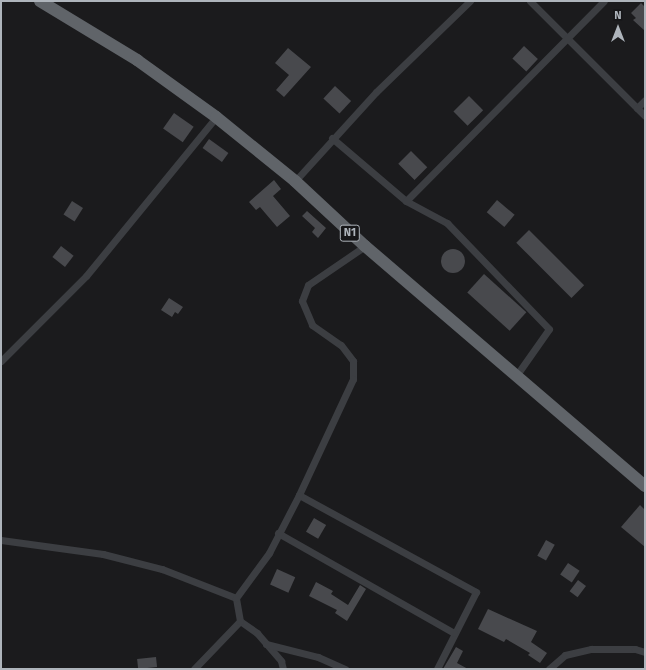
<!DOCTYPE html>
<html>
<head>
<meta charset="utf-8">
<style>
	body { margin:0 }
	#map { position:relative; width:646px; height:670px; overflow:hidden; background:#1b1b1d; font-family:"Fira Sans",sans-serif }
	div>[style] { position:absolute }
	.building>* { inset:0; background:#48494d; transform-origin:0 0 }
	.round { border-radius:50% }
	.minor>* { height:7px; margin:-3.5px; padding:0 3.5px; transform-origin:3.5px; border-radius:3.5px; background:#3c3e42 }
	.trunk>* { height:12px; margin:-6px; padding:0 6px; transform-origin:6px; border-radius:6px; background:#606469 }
	span { translate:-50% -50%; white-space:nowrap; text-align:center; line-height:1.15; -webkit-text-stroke:3px #161618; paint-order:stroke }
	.shield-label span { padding:1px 3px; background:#161618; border:1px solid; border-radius:3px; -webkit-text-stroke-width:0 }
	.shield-label { font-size:11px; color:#aeb4bb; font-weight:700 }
	.frame { position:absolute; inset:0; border:2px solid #aeb4bb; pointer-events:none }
	.north { position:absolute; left:598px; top:8px; width:40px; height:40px; -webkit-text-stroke:3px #161618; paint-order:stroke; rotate:0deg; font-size:11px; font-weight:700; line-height:16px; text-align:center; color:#aeb4bb }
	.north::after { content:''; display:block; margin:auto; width:14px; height:18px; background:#aeb4bb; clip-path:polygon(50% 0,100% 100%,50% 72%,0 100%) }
</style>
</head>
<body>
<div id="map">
	<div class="building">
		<div style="clip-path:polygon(641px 3px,645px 7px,645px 31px,633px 20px,636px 18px,631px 13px)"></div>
		<div style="left:524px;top:46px;width:19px;height:17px;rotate:43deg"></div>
		<div style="clip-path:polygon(288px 48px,311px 67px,284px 97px,276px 90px,289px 75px,275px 63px)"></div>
		<div style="left:335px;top:86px;width:22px;height:17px;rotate:43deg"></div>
		<div style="left:469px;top:96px;width:20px;height:22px;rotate:45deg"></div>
		<div style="left:174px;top:113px;width:24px;height:19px;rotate:35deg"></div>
		<div style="left:209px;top:139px;width:24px;height:11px;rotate:36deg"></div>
		<div style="left:411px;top:151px;width:23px;height:18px;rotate:45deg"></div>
		<div style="clip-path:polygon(274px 180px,281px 189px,273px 196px,290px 216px,277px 227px,260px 207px,256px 210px,249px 202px)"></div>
		<div style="left:497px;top:200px;width:23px;height:16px;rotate:40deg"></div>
		<div style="left:72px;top:201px;width:13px;height:16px;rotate:32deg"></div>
		<div style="clip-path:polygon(307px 211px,326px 228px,318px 238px,312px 232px,315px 228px,302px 216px)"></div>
		<div style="left:529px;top:230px;width:78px;height:18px;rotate:45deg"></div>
		<div style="left:61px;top:246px;width:16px;height:14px;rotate:38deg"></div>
		<div class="round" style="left:441px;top:249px;width:24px;height:24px"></div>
		<div style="left:484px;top:274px;width:57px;height:25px;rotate:42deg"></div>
		<div style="clip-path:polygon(169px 298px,183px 307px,178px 314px,175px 312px,172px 317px,161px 310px)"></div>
		<div style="clip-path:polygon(640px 505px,645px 510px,645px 547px,621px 527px)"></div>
		<div style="left:314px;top:518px;width:14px;height:16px;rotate:30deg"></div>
		<div style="left:546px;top:540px;width:10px;height:18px;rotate:29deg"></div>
		<div style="left:568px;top:563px;width:14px;height:14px;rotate:34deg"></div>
		<div style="left:277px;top:569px;width:20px;height:17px;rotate:24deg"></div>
		<div style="left:578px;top:580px;width:10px;height:14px;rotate:37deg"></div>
		<div style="clip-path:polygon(316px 582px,333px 591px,331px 594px,348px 605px,360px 585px,366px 589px,347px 621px,335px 613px,337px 610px,309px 596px)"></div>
		<div style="clip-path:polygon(488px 609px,537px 631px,531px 642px,547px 653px,540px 663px,528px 655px,530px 653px,506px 639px,504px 642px,478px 629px)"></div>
		<div style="clip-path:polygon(456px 647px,463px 651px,457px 663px,468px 669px,443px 669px)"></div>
		<div style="left:156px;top:657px;width:10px;height:19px;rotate:84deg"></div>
	</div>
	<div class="minor">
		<div style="left:530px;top:1px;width:151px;rotate:45deg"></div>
		<div style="left:637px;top:108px;width:11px;rotate:-45deg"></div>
		<div style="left:637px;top:108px;width:11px;rotate:45deg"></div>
		<div style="left:332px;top:138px;width:97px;rotate:40.4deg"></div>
		<div style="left:406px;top:201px;width:47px;rotate:28.2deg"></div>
		<div style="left:447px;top:223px;width:147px;rotate:46.1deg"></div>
		<div style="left:549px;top:329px;width:57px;rotate:125.1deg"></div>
		<div style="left:295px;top:181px;width:120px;rotate:-47.7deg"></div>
		<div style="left:376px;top:92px;width:131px;rotate:-44.1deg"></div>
		<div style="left:406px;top:201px;width:281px;rotate:-45.3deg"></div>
		<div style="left:365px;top:246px;width:69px;rotate:145.6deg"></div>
		<div style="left:308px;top:285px;width:17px;rotate:111deg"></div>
		<div style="left:302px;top:301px;width:26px;rotate:67deg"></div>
		<div style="left:312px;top:325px;width:35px;rotate:35deg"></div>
		<div style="left:341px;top:345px;width:20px;rotate:53deg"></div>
		<div style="left:353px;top:361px;width:18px;rotate:90deg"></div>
		<div style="left:353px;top:379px;width:128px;rotate:115deg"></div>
		<div style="left:299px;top:495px;width:202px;rotate:28.7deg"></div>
		<div style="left:476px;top:592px;width:86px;rotate:116.9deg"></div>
		<div style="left:1px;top:361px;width:120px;rotate:-45deg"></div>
		<div style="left:86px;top:276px;width:205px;rotate:-50.7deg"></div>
		<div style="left:278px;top:533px;width:202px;rotate:29.6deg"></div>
		<div style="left:1px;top:540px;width:103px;rotate:7.8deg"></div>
		<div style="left:103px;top:554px;width:61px;rotate:14.3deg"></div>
		<div style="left:162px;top:569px;width:79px;rotate:21.4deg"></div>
		<div style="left:240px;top:621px;width:21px;rotate:35deg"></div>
		<div style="left:257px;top:633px;width:37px;rotate:49deg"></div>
		<div style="left:281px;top:661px;width:8px;rotate:76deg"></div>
		<div style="left:266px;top:644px;width:54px;rotate:14deg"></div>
		<div style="left:318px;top:657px;width:30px;rotate:24deg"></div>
		<div style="left:194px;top:669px;width:66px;rotate:-46.2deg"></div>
		<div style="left:240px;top:621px;width:23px;rotate:-100deg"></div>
		<div style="left:236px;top:598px;width:56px;rotate:-53.7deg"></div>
		<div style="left:269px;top:553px;width:65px;rotate:-62.7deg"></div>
		<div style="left:549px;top:669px;width:21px;rotate:-41deg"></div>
		<div style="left:565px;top:655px;width:27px;rotate:-13deg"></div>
		<div style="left:591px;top:649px;width:44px"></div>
		<div style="left:635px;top:649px;width:10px;rotate:17deg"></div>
	</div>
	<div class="trunk">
		<div style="left:40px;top:1px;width:114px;rotate:31.3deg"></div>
		<div style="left:137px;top:60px;width:97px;rotate:35.8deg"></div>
		<div style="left:216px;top:117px;width:102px;rotate:39deg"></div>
		<div style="left:295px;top:181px;width:96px;rotate:42.9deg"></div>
		<div style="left:365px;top:246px;width:369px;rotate:40.6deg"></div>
	</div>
	<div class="shield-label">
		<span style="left:350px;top:233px">N1</span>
	</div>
	<div class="frame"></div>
	<div class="north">N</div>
</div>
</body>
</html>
